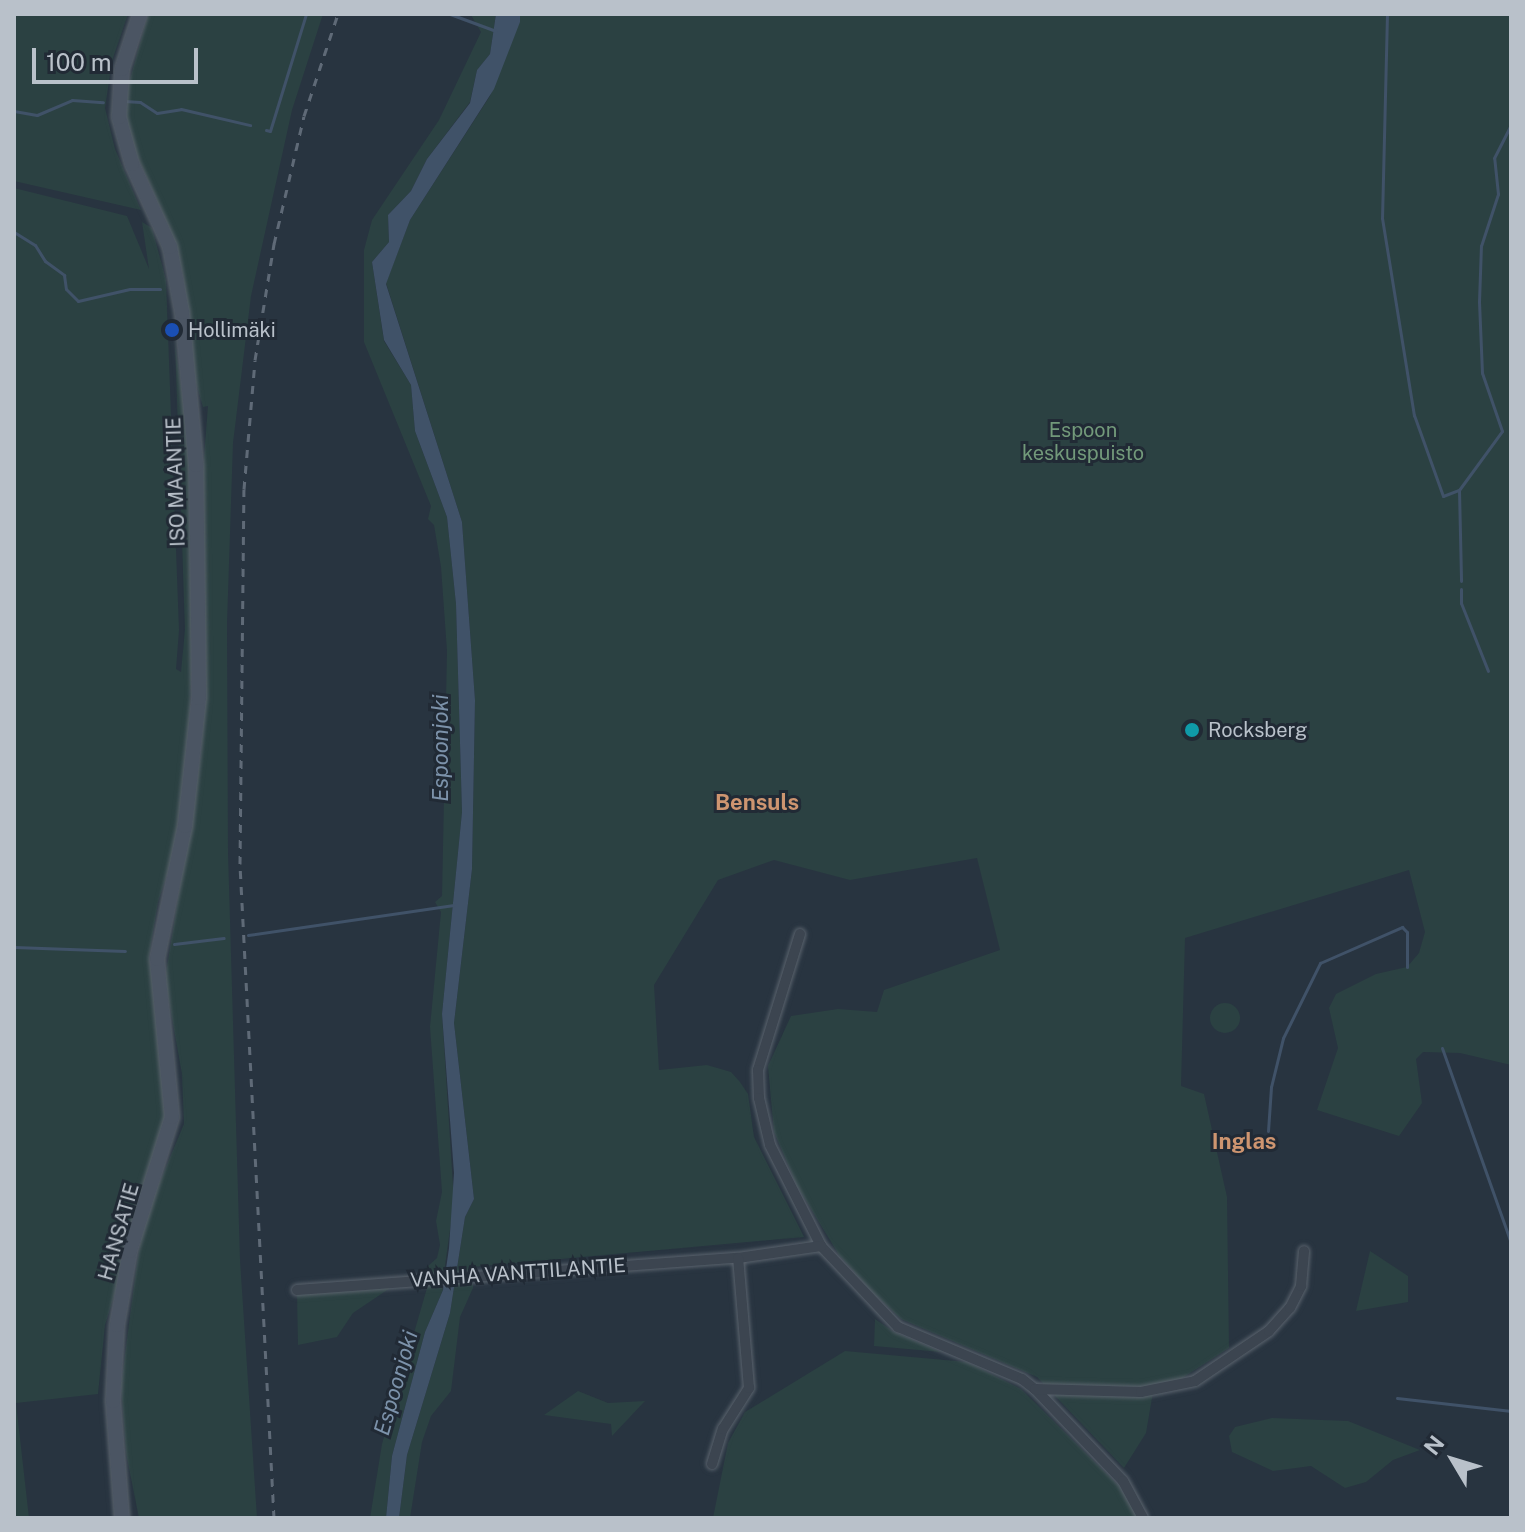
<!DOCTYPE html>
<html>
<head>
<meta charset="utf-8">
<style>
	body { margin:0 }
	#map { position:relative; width:1525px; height:1532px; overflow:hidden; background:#283440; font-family:"Public Sans",sans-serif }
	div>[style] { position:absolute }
	.green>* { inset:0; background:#2b4142 }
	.round { border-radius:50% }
	.water>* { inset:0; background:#405268 }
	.stream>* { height:3px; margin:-1.5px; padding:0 1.5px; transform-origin:1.5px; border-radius:1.5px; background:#405268 }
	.roads { filter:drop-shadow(0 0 2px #5a636d) drop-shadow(0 0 2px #5a636d) }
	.minor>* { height:10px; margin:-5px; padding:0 5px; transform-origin:5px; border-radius:5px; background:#3c4550 }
	.secondary>* { height:14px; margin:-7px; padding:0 7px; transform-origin:7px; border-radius:7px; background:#4b5563 }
	.rail>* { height:3px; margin-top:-1.5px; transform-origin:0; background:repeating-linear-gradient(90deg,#5f6a77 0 8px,transparent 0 16px) }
	.dots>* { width:22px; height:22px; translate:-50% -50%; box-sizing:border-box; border:4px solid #212a35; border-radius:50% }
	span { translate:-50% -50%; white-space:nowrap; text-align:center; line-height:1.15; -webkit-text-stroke:6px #212a35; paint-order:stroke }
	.poi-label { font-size:20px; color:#b9c1ca }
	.left { translate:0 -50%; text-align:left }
	.park-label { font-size:20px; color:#72997a }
	.street-label { font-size:20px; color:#b9c1ca }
	.water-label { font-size:22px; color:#7c92aa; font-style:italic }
	.neighbourhood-label { font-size:22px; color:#ce9570; font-weight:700 }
	.frame { position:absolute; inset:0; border:16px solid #b9c1ca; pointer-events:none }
	.north { position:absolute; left:1413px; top:1420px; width:80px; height:80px; -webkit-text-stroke:6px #212a35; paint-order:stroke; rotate:308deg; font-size:22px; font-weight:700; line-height:32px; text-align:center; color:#b9c1ca }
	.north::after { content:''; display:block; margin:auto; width:28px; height:36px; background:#b9c1ca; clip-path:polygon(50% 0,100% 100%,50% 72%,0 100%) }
	.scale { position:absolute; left:32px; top:48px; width:166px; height:36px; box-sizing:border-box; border:4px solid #b9c1ca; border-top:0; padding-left:10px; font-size:24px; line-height:28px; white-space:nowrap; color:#b9c1ca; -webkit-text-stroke:6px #212a35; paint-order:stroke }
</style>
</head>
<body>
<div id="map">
	<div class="green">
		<div style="clip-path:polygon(14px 14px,128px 14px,112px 61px,105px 108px,115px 149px,141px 210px,14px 181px)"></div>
		<div style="clip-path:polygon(148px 14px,323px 14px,292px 110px,251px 296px,233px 443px,227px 624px,228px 852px,240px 1260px,257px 1518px,139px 1518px,126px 1453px,121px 1386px,137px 1262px,145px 1217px,184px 1124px,182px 1074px,165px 979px,201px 755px,205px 697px,203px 471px,208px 406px,203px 407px,194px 376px,183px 273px,171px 232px,131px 142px,124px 101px)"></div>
		<div style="clip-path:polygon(496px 14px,490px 54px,477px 70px,470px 102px,427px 159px,411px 191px,388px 215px,389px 242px,372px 262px,384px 341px,411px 385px,415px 431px,447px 517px,456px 604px,462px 812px,442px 1014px,454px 1201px,444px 1273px,417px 1276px,437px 1258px,440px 1245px,436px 1221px,442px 1192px,430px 1027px,441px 912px,435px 902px,442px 896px,447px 651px,441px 567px,434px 525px,428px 519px,431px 506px,364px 342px,364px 250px,372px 220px,439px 120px,481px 32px,471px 15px)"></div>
		<div style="clip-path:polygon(520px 14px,1511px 14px,1511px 1065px,1460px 1053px,1423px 1052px,1416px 1059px,1422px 1103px,1399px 1136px,1317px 1110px,1338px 1048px,1329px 1008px,1336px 994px,1376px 974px,1407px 967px,1419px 953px,1425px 932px,1409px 870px,1185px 938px,1181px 1086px,1204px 1094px,1227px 1197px,1229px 1348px,1176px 1382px,1154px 1386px,1146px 1433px,1124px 1468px,1037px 1377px,901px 1319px,871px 1291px,839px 1255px,797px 1186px,774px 1132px,768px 1066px,791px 1016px,838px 1009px,877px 1012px,884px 990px,1000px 950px,977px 858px,850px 880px,774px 860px,718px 880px,654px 985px,659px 1070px,707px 1065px,731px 1072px,740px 1082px,748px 1094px,754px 1137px,804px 1237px,472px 1267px,473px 1288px,460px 1317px,451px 1391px,431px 1416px,422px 1442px,410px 1518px,399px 1518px,407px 1455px,450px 1313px,465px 1217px,474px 1199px,454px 1023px,472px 869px,475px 700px,462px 522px,386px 283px,410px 220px,490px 96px)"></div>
		<div style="clip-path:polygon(14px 188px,127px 216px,149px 269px,142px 222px,152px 228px,166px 280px,179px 630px,176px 669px,181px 672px,185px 629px,175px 343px,191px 457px,193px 628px,188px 757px,173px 857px,158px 902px,149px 957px,169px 1099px,161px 1146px,105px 1325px,98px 1394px,16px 1403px,29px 1518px,14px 1518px)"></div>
		<div class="round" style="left:1210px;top:1003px;width:30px;height:30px"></div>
		<div style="clip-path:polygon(1370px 1251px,1408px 1276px,1408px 1302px,1356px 1311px)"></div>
		<div style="clip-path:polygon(429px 1281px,441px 1285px,443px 1290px,425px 1332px,392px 1456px,386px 1518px,370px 1518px,382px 1444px)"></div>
		<div style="clip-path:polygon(393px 1286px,353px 1313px,337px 1337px,298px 1345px,297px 1294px)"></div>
		<div style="clip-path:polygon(875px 1319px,894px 1332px,941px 1352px,874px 1346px)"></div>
		<div style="clip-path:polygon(845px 1351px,967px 1362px,1021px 1389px,1119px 1486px,1138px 1518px,713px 1518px,728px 1443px,745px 1412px)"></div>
		<div style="clip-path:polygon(578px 1391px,608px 1403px,645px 1401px,612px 1436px,611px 1424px,544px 1415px)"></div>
		<div style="clip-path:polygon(1272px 1418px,1348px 1421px,1420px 1450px,1393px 1460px,1366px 1482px,1345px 1488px,1311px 1466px,1273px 1471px,1232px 1452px,1229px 1436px,1235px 1427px)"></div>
	</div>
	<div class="water">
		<div style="clip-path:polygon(496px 14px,520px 14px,520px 22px,494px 89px,410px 220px,386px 284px,462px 522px,475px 700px,472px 869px,454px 1023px,474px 1199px,465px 1217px,450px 1313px,407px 1455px,399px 1518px,386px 1518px,392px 1456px,425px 1332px,443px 1290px,449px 1248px,454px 1173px,442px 1014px,462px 812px,456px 604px,447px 517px,415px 431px,411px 385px,384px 340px,372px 262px,389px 242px,388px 215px,411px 191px,427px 159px,470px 103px,477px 70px,490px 54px)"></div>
	</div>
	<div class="stream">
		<div style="left:450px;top:14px;width:49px;rotate:20.3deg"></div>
		<div style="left:1387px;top:14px;width:204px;rotate:91.4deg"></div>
		<div style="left:1382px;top:218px;width:200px;rotate:80.8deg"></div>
		<div style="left:1414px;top:415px;width:86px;rotate:70.3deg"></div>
		<div style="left:1443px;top:496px;width:17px;rotate:-21deg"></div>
		<div style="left:1459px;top:490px;width:73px;rotate:-53.9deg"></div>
		<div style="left:1502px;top:431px;width:61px;rotate:-109deg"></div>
		<div style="left:1482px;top:373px;width:71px;rotate:-92.4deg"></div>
		<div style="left:1479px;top:302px;width:56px;rotate:-88deg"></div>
		<div style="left:1481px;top:246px;width:55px;rotate:-71.9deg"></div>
		<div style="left:1498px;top:194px;width:36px;rotate:-96deg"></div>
		<div style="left:1494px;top:158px;width:37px;rotate:-63deg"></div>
		<div style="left:124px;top:101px;width:16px;rotate:4deg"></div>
		<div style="left:140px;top:102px;width:20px;rotate:33deg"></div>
		<div style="left:157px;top:113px;width:24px;rotate:-9deg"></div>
		<div style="left:181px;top:109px;width:71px;rotate:13.1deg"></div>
		<div style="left:14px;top:111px;width:23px;rotate:10deg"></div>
		<div style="left:37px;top:115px;width:38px;rotate:-23deg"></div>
		<div style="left:72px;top:100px;width:31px;rotate:4deg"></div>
		<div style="left:266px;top:130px;width:4px;rotate:14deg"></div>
		<div style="left:270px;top:131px;width:122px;rotate:-72.9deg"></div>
		<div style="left:14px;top:232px;width:25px;rotate:32deg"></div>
		<div style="left:35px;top:245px;width:19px;rotate:58deg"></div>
		<div style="left:45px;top:261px;width:24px;rotate:36deg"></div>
		<div style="left:64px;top:275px;width:14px;rotate:82deg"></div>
		<div style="left:66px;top:289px;width:17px;rotate:45deg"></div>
		<div style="left:78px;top:301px;width:53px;rotate:-13deg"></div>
		<div style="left:130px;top:289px;width:30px"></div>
		<div style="left:1459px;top:490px;width:91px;rotate:88.7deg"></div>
		<div style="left:1461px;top:589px;width:14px;rotate:90deg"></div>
		<div style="left:1461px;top:603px;width:73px;rotate:68.3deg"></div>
		<div style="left:248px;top:935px;width:208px;rotate:-8.3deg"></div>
		<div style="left:174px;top:944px;width:50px;rotate:-6.8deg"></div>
		<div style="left:14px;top:947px;width:111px;rotate:2.1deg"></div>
		<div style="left:1442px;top:1048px;width:207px;rotate:70.5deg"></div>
		<div style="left:1268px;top:1131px;width:44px;rotate:-86.1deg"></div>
		<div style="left:1271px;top:1087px;width:50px;rotate:-76.2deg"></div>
		<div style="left:1283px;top:1038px;width:84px;rotate:-63.7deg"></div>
		<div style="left:1320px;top:963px;width:90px;rotate:-23.7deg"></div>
		<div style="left:1402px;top:927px;width:7px;rotate:45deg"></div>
		<div style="left:1407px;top:932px;width:35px;rotate:90deg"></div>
		<div style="left:1397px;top:1398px;width:115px;rotate:6.5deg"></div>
	</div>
	<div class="roads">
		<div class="minor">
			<div style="left:800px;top:934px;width:142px;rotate:107.2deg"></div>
			<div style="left:758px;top:1070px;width:28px;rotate:88deg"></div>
			<div style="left:759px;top:1098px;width:48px;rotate:76.8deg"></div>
			<div style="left:770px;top:1145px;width:113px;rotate:63.2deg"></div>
			<div style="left:821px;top:1246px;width:112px;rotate:46.5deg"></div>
			<div style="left:898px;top:1327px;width:134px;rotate:22.8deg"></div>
			<div style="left:1022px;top:1379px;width:16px;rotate:38deg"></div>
			<div style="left:1035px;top:1389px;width:127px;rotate:46.3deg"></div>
			<div style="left:1123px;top:1481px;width:42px;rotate:61.6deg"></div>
			<div style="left:297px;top:1290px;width:442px;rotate:-4.2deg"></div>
			<div style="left:738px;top:1258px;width:84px;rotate:-8.2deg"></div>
			<div style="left:1035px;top:1389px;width:106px;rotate:1.6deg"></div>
			<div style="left:1141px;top:1392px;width:55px;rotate:-11.5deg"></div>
			<div style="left:1195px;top:1381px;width:89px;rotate:-34deg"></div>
			<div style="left:1269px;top:1331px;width:31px;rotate:-48deg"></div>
			<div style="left:1290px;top:1308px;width:25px;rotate:-63deg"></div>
			<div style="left:1301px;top:1286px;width:35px;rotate:-85deg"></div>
			<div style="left:712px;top:1464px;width:37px;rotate:-73deg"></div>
			<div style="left:723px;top:1429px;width:49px;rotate:-57.6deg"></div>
			<div style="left:749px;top:1388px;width:130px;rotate:-94.8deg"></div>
		</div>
		<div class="secondary">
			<div style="left:122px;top:1518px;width:117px;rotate:-94.4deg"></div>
			<div style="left:113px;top:1401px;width:76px;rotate:-87deg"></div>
			<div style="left:117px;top:1325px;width:75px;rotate:-80deg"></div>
			<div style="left:130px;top:1251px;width:140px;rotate:-72.6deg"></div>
			<div style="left:172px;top:1117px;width:159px;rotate:-95.4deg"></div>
			<div style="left:157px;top:959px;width:136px;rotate:-78.1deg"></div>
			<div style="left:185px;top:826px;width:129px;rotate:-83.8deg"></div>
			<div style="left:199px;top:698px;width:233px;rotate:-90.7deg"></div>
			<div style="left:196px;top:465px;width:154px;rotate:-95.2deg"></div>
			<div style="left:182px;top:312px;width:66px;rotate:-100.5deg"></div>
			<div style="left:170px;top:247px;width:91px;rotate:-114.6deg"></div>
			<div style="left:132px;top:164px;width:49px;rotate:-105.5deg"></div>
			<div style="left:119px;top:117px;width:48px;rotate:-86.4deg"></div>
			<div style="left:122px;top:69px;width:58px;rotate:-71.9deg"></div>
		</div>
	</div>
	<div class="rail">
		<div style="left:274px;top:1518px;width:655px;rotate:-92.98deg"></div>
		<div style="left:240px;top:864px;width:375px;rotate:-89.4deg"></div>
		<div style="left:244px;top:489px;width:129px;rotate:-85.1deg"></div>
		<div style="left:255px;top:360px;width:118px;rotate:-80.7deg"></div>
		<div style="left:274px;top:244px;width:131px;rotate:-76.8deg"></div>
		<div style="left:304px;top:116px;width:108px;rotate:-71.6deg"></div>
	</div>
	<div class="dots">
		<div style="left:172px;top:330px;background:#1a4fb4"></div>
		<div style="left:1192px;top:730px;background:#0f9aa8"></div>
	</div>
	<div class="poi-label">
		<span class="left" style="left:188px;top:330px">Hollimäki</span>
		<span class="left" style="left:1208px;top:730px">Rocksberg</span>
	</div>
	<div class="park-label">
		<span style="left:1083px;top:442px">Espoon<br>keskuspuisto</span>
	</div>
	<div class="street-label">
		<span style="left:176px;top:482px;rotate:-92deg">ISO MAANTIE</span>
		<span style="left:119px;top:1232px;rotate:-74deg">HANSATIE</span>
		<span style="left:518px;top:1273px;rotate:-4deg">VANHA VANTTILANTIE</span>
	</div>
	<div class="water-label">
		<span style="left:441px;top:748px;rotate:-90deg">Espoonjoki</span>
		<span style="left:396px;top:1383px;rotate:-74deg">Espoonjoki</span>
	</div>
	<div class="neighbourhood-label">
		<span style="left:757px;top:803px">Bensuls</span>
		<span style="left:1244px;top:1142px">Inglas</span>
	</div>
	<div class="frame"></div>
	<div class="north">N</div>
	<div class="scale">100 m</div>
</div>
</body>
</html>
